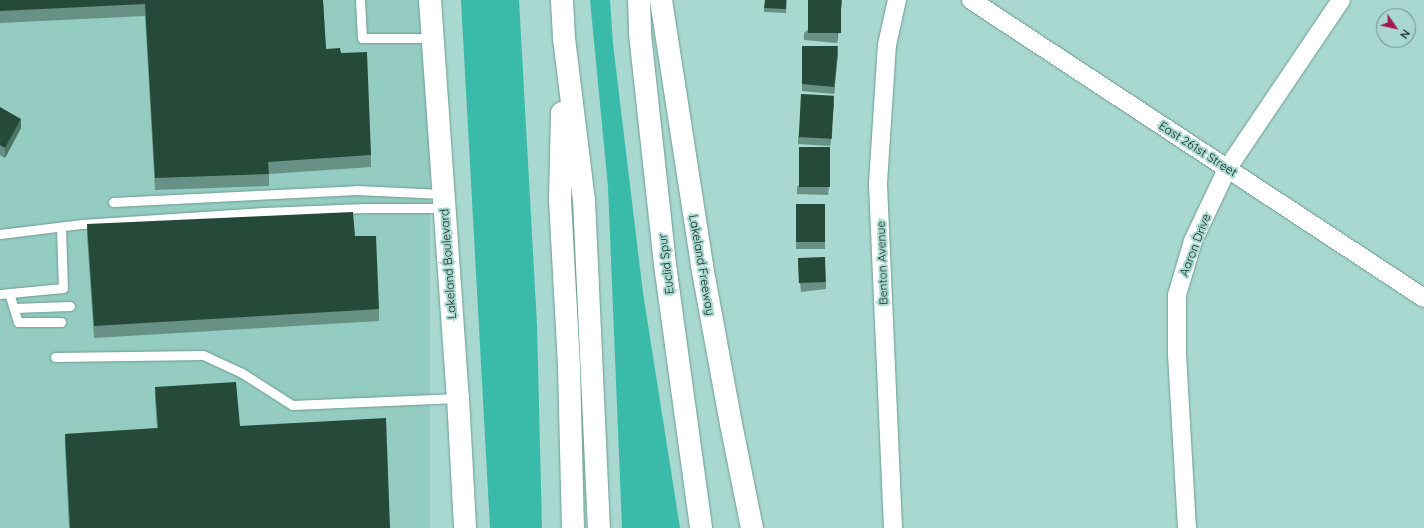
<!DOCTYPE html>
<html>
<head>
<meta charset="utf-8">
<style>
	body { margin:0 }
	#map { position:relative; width:1424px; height:528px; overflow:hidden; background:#a8d8cf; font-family:Quicksand,sans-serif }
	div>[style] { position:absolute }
	.built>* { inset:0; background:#94ccc1; transform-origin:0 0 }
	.green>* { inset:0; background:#3abba9 }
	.roads { filter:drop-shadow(0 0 1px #6e9c94) drop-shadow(0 0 1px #6e9c94) }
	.lane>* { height:9px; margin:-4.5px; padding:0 4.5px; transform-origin:4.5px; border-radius:4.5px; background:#fff }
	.street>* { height:18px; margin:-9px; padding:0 9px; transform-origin:9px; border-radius:9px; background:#fff }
	.secondary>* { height:22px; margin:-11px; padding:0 11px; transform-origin:11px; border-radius:11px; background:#fff }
	.highway>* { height:22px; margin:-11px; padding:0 11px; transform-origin:11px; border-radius:11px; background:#fff }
	.wall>* { inset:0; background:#679184; transform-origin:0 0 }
	.shaded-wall>* { inset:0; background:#4d7566 }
	.building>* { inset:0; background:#264a39; transform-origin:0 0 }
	span { translate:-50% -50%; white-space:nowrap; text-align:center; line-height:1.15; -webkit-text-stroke:4px #a8d8cf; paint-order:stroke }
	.street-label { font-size:12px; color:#142724 }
	.north { position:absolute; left:1376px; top:8px; width:40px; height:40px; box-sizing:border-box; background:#a8d8cf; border:1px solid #6d918b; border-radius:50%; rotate:124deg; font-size:11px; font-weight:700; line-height:16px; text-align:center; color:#142724 }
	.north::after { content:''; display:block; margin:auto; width:14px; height:18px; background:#a51454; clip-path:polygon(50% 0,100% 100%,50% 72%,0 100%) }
</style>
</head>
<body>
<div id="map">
	<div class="built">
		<div style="left:0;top:0;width:430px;height:528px"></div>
	</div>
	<div class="green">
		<div style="clip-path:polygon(461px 0,519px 0,537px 325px,542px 528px,490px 528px)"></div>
		<div style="clip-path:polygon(590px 0,610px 0,613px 44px,643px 293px,680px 528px,622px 528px,608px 187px)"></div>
	</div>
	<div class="roads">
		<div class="lane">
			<div style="left:360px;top:0;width:38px;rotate:87deg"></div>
			<div style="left:362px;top:38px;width:71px"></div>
			<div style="left:113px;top:202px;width:243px;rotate:-2.8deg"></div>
			<div style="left:356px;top:190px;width:87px;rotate:2.6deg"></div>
			<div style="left:0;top:234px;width:83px;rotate:-7deg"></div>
			<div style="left:82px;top:224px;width:182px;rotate:-3.8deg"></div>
			<div style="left:264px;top:212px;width:101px;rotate:-2.3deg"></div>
			<div style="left:365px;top:208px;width:79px"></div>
			<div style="left:9px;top:293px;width:30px;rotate:73deg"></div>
			<div style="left:18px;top:322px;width:43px"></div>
			<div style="left:0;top:294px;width:63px;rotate:-5.4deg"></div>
			<div style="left:63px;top:288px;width:61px;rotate:-91.9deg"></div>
			<div style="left:14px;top:308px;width:56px;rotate:-2deg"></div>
			<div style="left:55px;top:357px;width:148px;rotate:-0.8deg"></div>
			<div style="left:203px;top:355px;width:43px;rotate:24.8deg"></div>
			<div style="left:242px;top:373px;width:59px;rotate:32.6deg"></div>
			<div style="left:292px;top:405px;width:166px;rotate:-2.4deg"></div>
		</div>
		<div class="street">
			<div style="left:971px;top:0;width:542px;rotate:33.34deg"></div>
			<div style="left:893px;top:528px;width:345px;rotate:-92.5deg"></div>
			<div style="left:878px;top:183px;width:138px;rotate:-86.3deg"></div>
			<div style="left:887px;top:45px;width:46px;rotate:-77.5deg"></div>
			<div style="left:1187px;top:528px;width:175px;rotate:-93.3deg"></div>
			<div style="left:1177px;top:353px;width:58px;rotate:-90deg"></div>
			<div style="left:1177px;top:295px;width:56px;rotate:-73.5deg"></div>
			<div style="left:1193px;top:241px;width:80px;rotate:-64.7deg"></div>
			<div style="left:1227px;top:169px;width:204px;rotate:-56deg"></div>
		</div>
		<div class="secondary">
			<div style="left:430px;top:0;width:399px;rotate:86deg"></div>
			<div style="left:458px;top:398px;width:130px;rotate:86.9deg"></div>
		</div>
		<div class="highway">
			<div style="left:562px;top:0;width:38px;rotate:87deg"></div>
			<div style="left:564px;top:38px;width:163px;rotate:83deg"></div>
			<div style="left:584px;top:200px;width:328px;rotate:87.4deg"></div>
			<div style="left:639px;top:0;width:34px;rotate:88deg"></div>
			<div style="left:640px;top:34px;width:239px;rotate:83.8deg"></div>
			<div style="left:666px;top:272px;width:258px;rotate:82.2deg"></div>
			<div style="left:661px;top:0;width:269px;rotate:81.2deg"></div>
			<div style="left:702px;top:266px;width:161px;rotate:79.6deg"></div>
			<div style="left:731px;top:424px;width:106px;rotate:78.6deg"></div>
			<div style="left:562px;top:113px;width:87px;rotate:91.3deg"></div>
			<div style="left:560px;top:200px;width:166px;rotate:86.9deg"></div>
			<div style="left:569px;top:366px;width:162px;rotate:88.6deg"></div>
		</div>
	</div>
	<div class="wall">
		<div style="clip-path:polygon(0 0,323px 0,326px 49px,341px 53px,371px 155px,371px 167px,269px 174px,269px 186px,155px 190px,145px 16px,0 23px)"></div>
		<div style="clip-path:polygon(787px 0,786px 13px,764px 12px,764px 8px)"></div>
		<div style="clip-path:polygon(842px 0,837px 43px,804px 40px,804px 33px)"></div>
		<div style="clip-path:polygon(802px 46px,838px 53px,834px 94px,802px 91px)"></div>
		<div style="clip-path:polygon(834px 103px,830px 146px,798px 144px,798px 137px)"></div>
		<div style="clip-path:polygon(0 107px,21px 128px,5px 158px,0 155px)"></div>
		<div style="clip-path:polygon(830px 154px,828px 195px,797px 194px,797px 187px)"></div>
		<div style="left:796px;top:204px;width:29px;height:45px"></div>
		<div style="clip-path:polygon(87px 224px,355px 236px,379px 309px,379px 321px,94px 338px,87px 236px)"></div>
		<div style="clip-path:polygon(798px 260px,826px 282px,826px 289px,801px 292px,798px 266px)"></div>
		<div style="clip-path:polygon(155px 387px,240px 426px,390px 528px,69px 528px,65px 446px,65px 434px,157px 428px,155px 399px)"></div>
	</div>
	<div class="shaded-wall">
		<div style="clip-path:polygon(841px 0,842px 0,842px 2px,837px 43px,837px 36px)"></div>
		<div style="clip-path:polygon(838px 46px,838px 53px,834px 94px,834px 87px)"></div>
		<div style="clip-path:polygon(834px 96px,834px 103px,830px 146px,830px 139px)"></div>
		<div style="clip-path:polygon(21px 119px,21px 128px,5px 158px,5px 148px)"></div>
		<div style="clip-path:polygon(830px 147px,830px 154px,828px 195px,828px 188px)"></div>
	</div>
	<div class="building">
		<div style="clip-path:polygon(0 0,323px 0,326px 49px,340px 48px,341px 53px,367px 52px,371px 155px,268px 162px,269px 174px,155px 178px,145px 4px,0 11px)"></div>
		<div style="clip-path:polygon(765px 0,786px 0,786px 9px,764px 8px)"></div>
		<div style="left:808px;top:0;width:33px;height:33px"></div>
		<div style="clip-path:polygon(802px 46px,838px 46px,834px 87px,802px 84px)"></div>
		<div style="left:801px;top:94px;width:33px;height:43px;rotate:3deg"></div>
		<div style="clip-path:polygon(0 107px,21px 119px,5px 148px,0 145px)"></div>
		<div style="left:799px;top:147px;width:31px;height:40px"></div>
		<div style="left:796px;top:204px;width:29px;height:38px"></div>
		<div style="clip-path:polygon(353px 212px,355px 236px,376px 236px,379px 309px,94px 326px,87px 224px)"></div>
		<div style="left:825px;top:257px;width:25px;height:27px;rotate:88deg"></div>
		<div style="clip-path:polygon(236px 382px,240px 426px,386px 418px,390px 528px,70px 528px,65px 434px,158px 428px,155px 387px)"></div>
	</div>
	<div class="street-label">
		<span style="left:1198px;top:149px;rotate:33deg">East 261st Street</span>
		<span style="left:1195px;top:245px;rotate:-69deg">Aaron Drive</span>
		<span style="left:882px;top:263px;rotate:-92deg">Benton Avenue</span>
		<span style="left:448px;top:264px;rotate:-94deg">Lakeland Boulevard</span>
		<span style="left:666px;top:264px;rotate:-97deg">Euclid Spur</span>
		<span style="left:702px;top:265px;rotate:80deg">Lakeland Freeway</span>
	</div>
	<div class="north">N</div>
</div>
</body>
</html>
